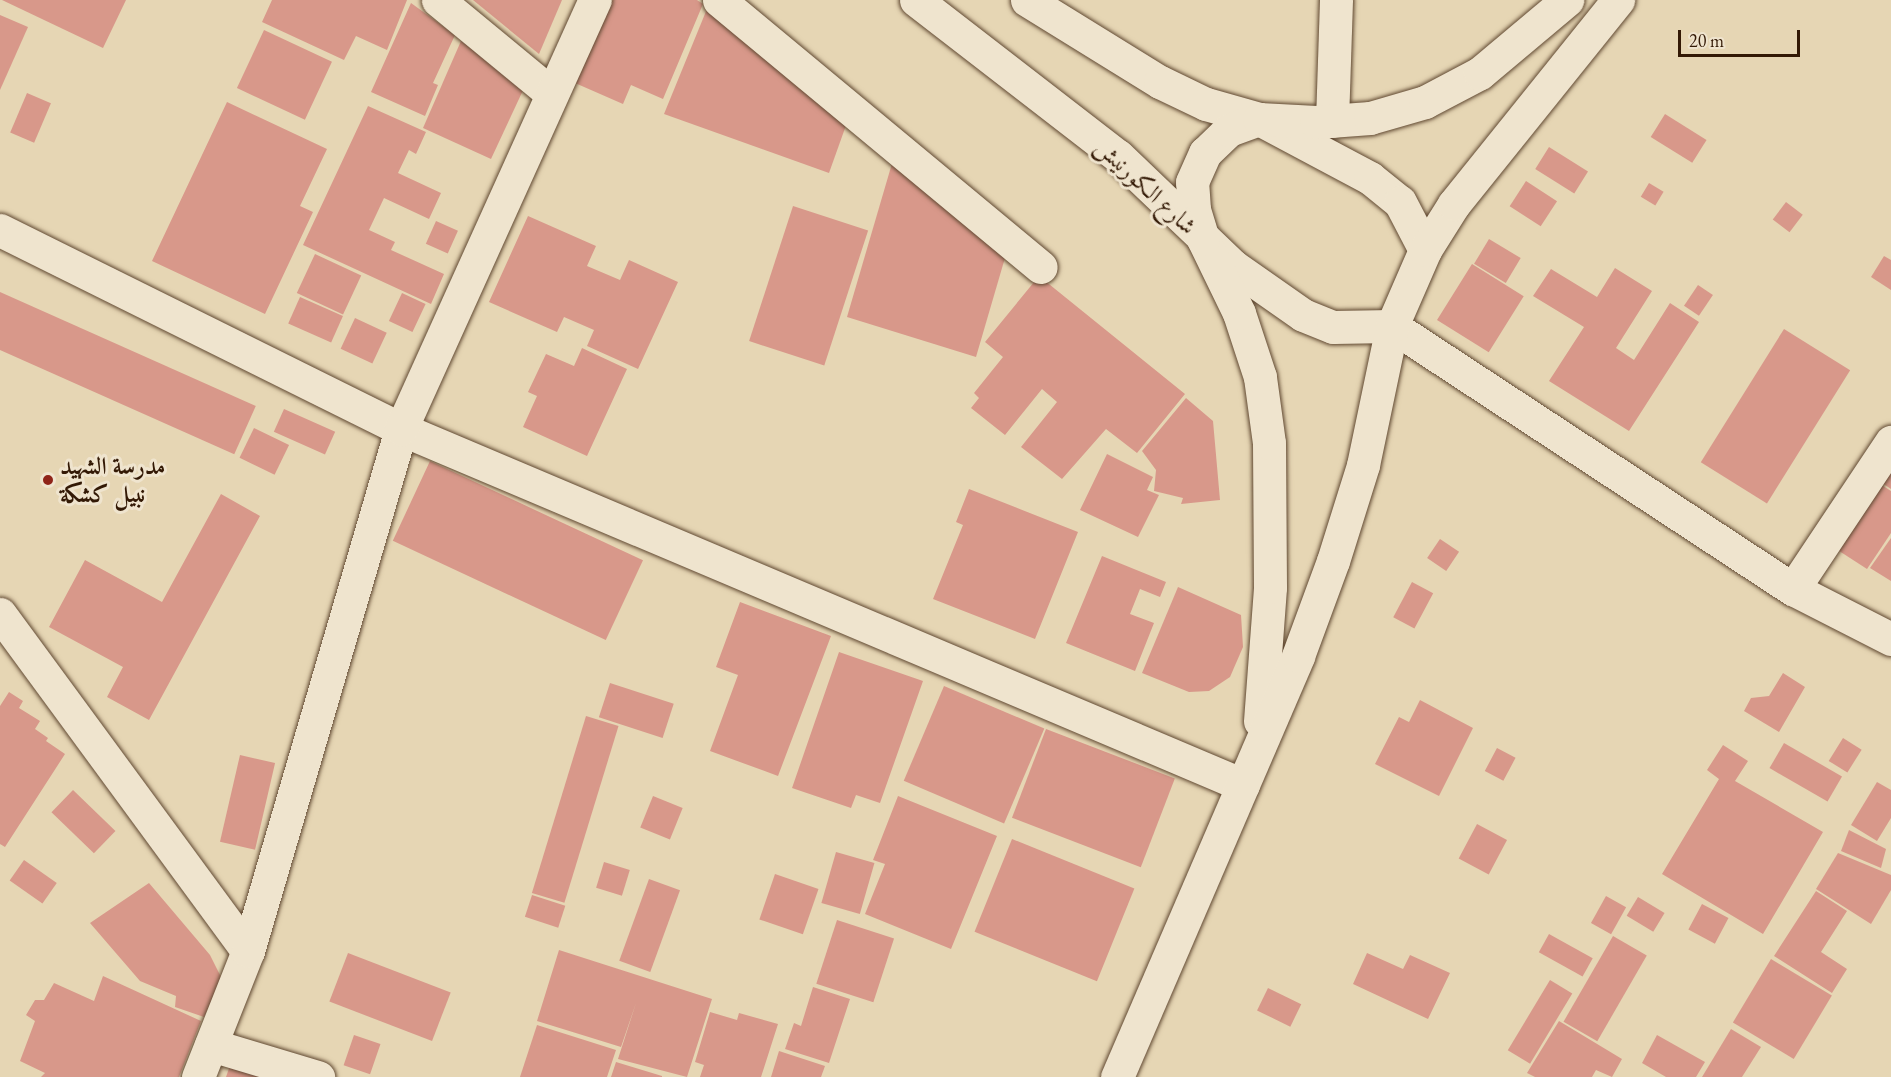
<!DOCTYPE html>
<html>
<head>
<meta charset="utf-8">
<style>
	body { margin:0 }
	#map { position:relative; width:1891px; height:1077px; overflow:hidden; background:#e6d6b4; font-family:"EB Garamond",Amiri,serif }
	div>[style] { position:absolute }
	.building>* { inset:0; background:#d8988a; transform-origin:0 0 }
	.roads { filter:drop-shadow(0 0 2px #604831) drop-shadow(0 0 2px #604831) }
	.minor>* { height:33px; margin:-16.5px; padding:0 16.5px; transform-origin:16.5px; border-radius:16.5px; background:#efe4ce }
	.secondary>* { height:33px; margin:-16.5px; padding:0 16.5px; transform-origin:16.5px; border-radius:16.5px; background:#efe4ce }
	.dots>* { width:16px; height:16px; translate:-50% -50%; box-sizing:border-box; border:3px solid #efe4ce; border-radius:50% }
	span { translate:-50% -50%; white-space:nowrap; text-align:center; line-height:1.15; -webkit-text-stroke:6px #efe4ce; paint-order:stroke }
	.street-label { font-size:24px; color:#331905 }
	.poi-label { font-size:24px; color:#331905; font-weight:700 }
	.left { translate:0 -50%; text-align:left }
	.scale { position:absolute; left:1678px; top:30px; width:122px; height:27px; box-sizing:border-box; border:3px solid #331905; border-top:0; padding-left:8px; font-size:18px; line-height:21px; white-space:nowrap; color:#331905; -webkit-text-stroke:4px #efe4ce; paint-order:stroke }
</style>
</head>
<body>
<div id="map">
	<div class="building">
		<div style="clip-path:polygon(2px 0,126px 0,103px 48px)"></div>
		<div style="clip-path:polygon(272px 0,407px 0,387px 50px,356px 36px,344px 60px,262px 22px)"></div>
		<div style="clip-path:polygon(473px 0,562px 0,539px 54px)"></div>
		<div style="clip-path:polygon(611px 0,697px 0,703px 4px,663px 99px,631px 85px,623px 104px,575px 83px)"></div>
		<div style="clip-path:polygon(411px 3px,455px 35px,433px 83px,438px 85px,425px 116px,371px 92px)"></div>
		<div style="clip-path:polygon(709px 4px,849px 117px,829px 173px,664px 114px)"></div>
		<div style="clip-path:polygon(0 15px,28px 27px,0 90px)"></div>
		<div style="left:264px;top:30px;width:75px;height:64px;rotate:25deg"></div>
		<div style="clip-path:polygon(461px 41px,525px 86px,491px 159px,423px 128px)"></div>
		<div style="left:27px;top:93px;width:26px;height:43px;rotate:23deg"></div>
		<div style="clip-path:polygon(227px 102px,327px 149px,300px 206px,313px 212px,265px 314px,152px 261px)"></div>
		<div style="clip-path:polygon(368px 106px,426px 132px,416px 154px,409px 150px,398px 173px,441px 193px,429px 219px,384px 198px,369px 230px,395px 242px,391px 250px,444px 274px,431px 304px,303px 245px)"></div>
		<div style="left:1665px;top:114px;width:49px;height:27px;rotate:32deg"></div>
		<div style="left:1549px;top:147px;width:46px;height:26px;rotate:32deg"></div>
		<div style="clip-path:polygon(893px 160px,1007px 251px,976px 357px,847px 317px)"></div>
		<div style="left:1526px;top:181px;width:37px;height:30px;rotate:33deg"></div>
		<div style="left:1649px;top:183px;width:17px;height:16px;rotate:31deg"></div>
		<div style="left:1786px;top:202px;width:21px;height:22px;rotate:37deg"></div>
		<div style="left:793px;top:206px;width:79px;height:142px;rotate:18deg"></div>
		<div style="clip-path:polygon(528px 216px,596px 246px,587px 266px,620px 280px,629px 260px,678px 282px,638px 369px,587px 346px,594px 330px,564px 317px,557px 332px,489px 302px)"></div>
		<div style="left:436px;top:221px;width:24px;height:25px;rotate:24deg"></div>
		<div style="left:1489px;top:239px;width:37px;height:29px;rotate:31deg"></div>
		<div style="left:315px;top:254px;width:51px;height:43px;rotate:25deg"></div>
		<div style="clip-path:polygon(1884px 256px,1891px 260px,1891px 290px,1871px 277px)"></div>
		<div style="left:1472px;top:264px;width:61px;height:66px;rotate:32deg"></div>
		<div style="clip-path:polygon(1615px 268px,1652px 291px,1616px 348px,1634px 360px,1670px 303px,1699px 322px,1629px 431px,1549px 381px,1584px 327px,1533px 296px,1551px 269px,1597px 297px)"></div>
		<div style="clip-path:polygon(1039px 276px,1185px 394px,1137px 453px,1106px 429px,1062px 479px,1021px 447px,1057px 402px,1042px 389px,1005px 435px,971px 408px,979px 398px,974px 393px,1003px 357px,985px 342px)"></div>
		<div style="left:1698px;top:285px;width:18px;height:25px;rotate:34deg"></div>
		<div style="left:0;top:292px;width:280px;height:53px;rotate:24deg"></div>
		<div style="left:402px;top:293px;width:26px;height:31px;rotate:25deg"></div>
		<div style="left:300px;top:297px;width:47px;height:29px;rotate:24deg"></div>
		<div style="left:355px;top:318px;width:35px;height:34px;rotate:25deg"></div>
		<div style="left:1784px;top:329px;width:78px;height:157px;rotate:32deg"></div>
		<div style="clip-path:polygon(582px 348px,627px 369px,587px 456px,523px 427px,537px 396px,528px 392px,546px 354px,574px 366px)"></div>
		<div style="clip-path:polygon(1186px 398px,1213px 421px,1220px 500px,1181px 504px,1183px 498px,1154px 491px,1156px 470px,1142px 451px)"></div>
		<div style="left:284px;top:409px;width:56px;height:25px;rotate:24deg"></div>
		<div style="left:254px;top:428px;width:39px;height:33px;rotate:26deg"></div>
		<div style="clip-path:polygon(1107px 454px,1153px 477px,1147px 490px,1159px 495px,1138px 537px,1080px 510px)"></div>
		<div style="clip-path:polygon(1891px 456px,1891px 489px,1876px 479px)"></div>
		<div style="left:430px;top:461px;width:235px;height:88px;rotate:25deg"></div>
		<div style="clip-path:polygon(1877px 482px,1891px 491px,1891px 533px,1867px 569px,1833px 547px)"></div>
		<div style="clip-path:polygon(969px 489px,1078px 532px,1035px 639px,933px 599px,963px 525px,956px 522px)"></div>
		<div style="clip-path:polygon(221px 494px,260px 516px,149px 720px,107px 697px,123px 667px,49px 627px,85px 560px,162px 602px)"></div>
		<div style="clip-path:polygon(1891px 538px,1891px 581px,1870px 568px)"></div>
		<div style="left:1440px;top:539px;width:23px;height:23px;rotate:34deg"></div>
		<div style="clip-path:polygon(1102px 556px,1166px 582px,1160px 597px,1140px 589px,1130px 614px,1154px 623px,1135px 671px,1066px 643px)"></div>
		<div style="left:1412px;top:582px;width:24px;height:40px;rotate:28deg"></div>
		<div style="clip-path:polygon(1178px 587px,1241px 615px,1243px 647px,1230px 677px,1209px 691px,1189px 692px,1142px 673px)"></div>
		<div style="clip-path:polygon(740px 602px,831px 636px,778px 776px,710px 751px,738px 675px,716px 667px)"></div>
		<div style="clip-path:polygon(839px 652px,923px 681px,880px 803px,856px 795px,851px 808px,792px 788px)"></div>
		<div style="clip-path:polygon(1783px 673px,1805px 687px,1779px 732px,1744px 711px,1751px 698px,1769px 696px)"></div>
		<div style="left:610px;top:683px;width:67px;height:36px;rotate:18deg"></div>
		<div style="left:944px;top:686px;width:109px;height:103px;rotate:23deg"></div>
		<div style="clip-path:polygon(9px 692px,23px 701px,19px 708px,40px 721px,35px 729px,48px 738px,46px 741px,65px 754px,5px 847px,0 844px,0 706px)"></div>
		<div style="clip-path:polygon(1420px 700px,1473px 728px,1439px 796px,1375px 764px,1399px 717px,1409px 722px)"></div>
		<div style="left:586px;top:716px;width:34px;height:185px;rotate:17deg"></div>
		<div style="left:1046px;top:729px;width:138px;height:95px;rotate:21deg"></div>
		<div style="left:1843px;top:738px;width:22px;height:27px;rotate:32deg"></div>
		<div style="left:1784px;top:743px;width:67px;height:29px;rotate:30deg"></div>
		<div style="clip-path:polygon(1723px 745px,1748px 761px,1735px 781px,1823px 832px,1763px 934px,1662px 874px,1719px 779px,1707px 770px)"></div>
		<div style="left:1497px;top:748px;width:21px;height:26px;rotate:28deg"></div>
		<div style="left:240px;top:755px;width:36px;height:89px;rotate:13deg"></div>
		<div style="clip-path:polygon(1877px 782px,1891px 790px,1891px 818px,1877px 841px,1851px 825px)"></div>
		<div style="left:73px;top:790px;width:59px;height:31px;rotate:44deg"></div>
		<div style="left:653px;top:796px;width:32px;height:34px;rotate:22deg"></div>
		<div style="clip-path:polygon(898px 796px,997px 836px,951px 949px,865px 914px,885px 864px,873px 860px)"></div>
		<div style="left:1477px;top:824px;width:34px;height:39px;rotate:28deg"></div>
		<div style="clip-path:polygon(1849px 830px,1886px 849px,1881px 868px,1841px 851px)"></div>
		<div style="left:1012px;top:839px;width:132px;height:100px;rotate:22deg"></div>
		<div style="left:836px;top:852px;width:40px;height:53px;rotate:16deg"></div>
		<div style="clip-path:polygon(1838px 853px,1891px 875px,1891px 890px,1871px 924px,1816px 889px)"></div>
		<div style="left:24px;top:860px;width:40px;height:25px;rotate:35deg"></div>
		<div style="left:604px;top:862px;width:27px;height:27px;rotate:17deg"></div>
		<div style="left:775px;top:874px;width:46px;height:48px;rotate:19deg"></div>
		<div style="left:649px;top:879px;width:33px;height:87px;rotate:20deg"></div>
		<div style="clip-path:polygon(149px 883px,210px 955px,222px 979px,204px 1017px,175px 1007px,176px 996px,140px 981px,90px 923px)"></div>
		<div style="clip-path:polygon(1816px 891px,1847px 911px,1821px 952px,1847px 969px,1832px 993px,1774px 956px)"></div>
		<div style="left:532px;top:895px;width:35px;height:23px;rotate:18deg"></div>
		<div style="left:1606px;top:896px;width:23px;height:31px;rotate:29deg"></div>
		<div style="left:1638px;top:897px;width:31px;height:22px;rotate:31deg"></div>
		<div style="left:1702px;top:904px;width:30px;height:29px;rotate:28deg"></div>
		<div style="left:837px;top:920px;width:60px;height:67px;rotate:18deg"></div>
		<div style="left:1549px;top:934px;width:50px;height:21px;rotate:29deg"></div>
		<div style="left:1613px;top:936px;width:39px;height:99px;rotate:30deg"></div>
		<div style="clip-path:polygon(559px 950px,712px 999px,687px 1077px,618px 1059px,636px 1003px,621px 1047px,537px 1021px)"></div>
		<div style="left:348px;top:953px;width:110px;height:52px;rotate:21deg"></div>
		<div style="clip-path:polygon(1367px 953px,1403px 969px,1410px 955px,1450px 973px,1428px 1019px,1353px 984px)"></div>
		<div style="left:1771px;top:959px;width:71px;height:74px;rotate:31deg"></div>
		<div style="clip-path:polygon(103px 976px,201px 1021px,179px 1077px,41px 1077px,45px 1073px,20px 1061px,35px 1021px,26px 1015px,35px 1000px,44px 1000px,54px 983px,94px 1001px)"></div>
		<div style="left:1550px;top:980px;width:26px;height:82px;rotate:31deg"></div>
		<div style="clip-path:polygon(813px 987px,850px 999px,829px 1063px,785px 1049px,794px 1023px,801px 1026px)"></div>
		<div style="left:1268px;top:988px;width:37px;height:25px;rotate:26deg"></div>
		<div style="clip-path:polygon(710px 1012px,737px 1020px,739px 1013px,778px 1024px,761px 1077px,700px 1077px,704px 1065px,695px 1062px)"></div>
		<div style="clip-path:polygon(1559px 1021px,1622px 1059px,1612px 1077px,1596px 1070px,1592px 1077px,1535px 1077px,1527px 1073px)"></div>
		<div style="clip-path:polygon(537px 1025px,616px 1050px,607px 1077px,520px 1077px)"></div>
		<div style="clip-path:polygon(1731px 1029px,1761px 1047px,1742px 1077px,1702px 1077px)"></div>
		<div style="left:354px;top:1035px;width:28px;height:32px;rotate:19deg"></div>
		<div style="clip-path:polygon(1657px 1035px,1705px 1062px,1696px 1077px,1666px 1077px,1642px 1063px)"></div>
		<div style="clip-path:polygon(779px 1051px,825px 1066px,821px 1077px,771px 1077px)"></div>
		<div style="clip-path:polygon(233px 1057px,292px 1077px,226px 1077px)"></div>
		<div style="clip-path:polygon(616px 1062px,662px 1076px,662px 1077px,611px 1077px)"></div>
	</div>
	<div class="roads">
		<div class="minor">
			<div style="left:438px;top:0;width:146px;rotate:39.5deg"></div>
			<div style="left:719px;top:0;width:418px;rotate:39.7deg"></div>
			<div style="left:1332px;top:121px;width:121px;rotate:-88.1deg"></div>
			<div style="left:0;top:230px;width:448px;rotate:26.4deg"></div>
			<div style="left:401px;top:429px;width:914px;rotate:22.92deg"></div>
			<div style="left:1392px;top:326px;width:480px;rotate:33.3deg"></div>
			<div style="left:1793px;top:589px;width:110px;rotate:27deg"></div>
			<div style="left:1793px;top:589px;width:177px;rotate:-56.3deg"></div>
			<div style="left:0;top:614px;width:418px;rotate:53.7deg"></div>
			<div style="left:211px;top:1045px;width:112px;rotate:16.7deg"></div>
			<div style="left:198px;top:1077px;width:136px;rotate:-68.4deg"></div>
			<div style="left:248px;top:951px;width:544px;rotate:-73.66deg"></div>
			<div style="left:401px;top:429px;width:471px;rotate:-65.7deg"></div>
		</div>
		<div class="secondary">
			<div style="left:916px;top:0;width:255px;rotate:37.7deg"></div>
			<div style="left:1118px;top:156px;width:159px;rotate:43.7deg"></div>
			<div style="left:1233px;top:266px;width:85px;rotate:35deg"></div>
			<div style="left:1303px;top:315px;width:32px;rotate:22deg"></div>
			<div style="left:1333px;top:327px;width:59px;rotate:-1deg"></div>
			<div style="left:1027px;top:0;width:156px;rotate:31.7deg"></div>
			<div style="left:1160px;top:82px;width:51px;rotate:25.6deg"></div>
			<div style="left:1206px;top:104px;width:55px;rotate:15.8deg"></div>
			<div style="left:1259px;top:119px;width:126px;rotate:28deg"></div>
			<div style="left:1370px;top:178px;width:38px;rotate:39deg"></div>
			<div style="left:1400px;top:202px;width:54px;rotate:62.5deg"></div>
			<div style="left:1260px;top:721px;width:134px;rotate:-85.7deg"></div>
			<div style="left:1270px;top:587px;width:144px;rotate:-90.4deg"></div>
			<div style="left:1269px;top:443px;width:67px;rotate:-97.8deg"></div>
			<div style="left:1260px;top:377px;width:67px;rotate:-108.2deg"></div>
			<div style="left:1239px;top:313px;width:82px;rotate:-115.9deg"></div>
			<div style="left:1203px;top:239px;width:31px;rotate:-107deg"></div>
			<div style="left:1194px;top:209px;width:27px;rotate:-94deg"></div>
			<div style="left:1192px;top:182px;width:32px;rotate:-66deg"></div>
			<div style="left:1205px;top:153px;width:33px;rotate:-44deg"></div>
			<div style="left:1229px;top:130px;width:32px;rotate:-20deg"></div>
			<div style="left:1259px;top:119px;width:57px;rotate:3deg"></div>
			<div style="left:1316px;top:122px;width:54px;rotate:-4.2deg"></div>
			<div style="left:1370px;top:118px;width:57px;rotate:-16.2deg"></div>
			<div style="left:1425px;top:102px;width:62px;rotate:-27.8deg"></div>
			<div style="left:1480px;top:73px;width:114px;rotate:-40deg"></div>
			<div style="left:1117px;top:1077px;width:458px;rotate:-66.7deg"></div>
			<div style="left:1298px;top:656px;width:101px;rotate:-69.8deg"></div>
			<div style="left:1333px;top:561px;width:101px;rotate:-72.6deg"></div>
			<div style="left:1363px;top:465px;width:142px;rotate:-78.2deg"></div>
			<div style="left:1392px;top:326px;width:83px;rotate:-66.5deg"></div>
			<div style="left:1425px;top:250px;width:54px;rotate:-57.8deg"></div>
			<div style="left:1454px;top:204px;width:262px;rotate:-51.2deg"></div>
		</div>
	</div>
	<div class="dots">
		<div style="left:48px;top:480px;background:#8f2418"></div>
	</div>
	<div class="street-label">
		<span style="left:1146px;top:186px;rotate:43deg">شارع الكورنيش</span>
	</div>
	<div class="poi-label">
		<span class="left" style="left:60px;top:480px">مدرسة الشهيد<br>نبيل كشكة</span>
	</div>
	<div class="scale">20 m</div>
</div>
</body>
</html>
